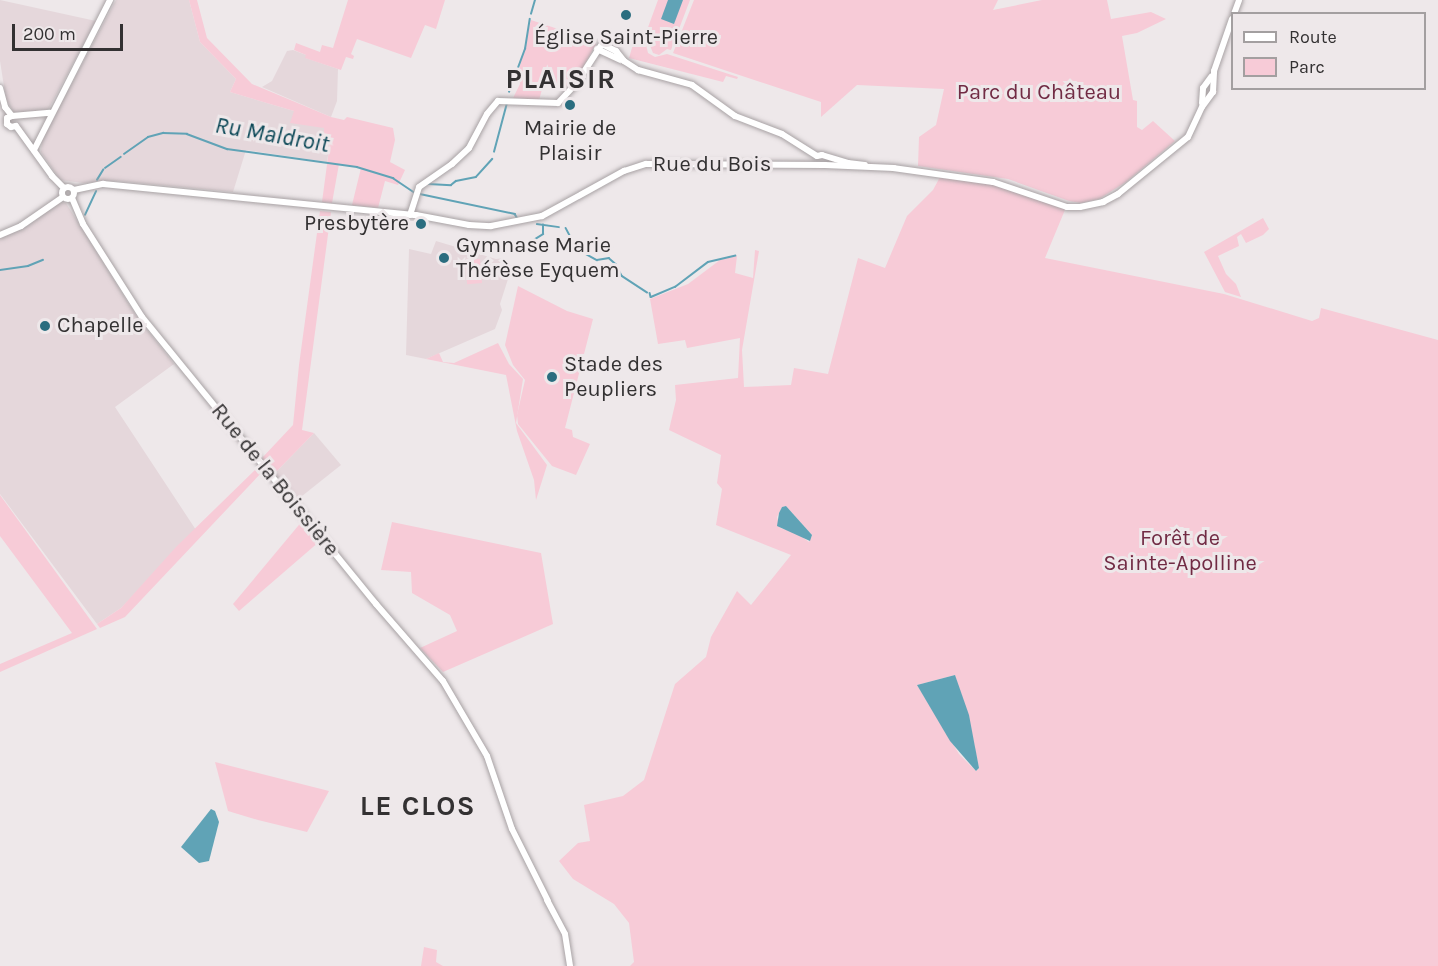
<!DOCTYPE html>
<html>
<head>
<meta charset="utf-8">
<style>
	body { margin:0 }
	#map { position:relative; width:1438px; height:966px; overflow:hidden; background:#eee8ea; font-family:Karla,sans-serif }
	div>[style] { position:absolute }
	.built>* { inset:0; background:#e5d7db }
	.green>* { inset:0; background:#f7cbd7; transform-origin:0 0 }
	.water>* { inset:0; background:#60a3b6 }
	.stream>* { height:1.5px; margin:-0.75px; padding:0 0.75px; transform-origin:0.75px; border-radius:0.75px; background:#60a3b6 }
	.roads { filter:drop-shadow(0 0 2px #a8a2a4) drop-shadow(0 0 2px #a8a2a4) }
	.secondary>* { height:6px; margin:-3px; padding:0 3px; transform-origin:3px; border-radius:3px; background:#fff }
	.secondary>.ring { margin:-3px; padding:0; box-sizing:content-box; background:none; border:6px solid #fff; border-radius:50% }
	.dots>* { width:16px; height:16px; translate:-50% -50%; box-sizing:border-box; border:3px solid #eee8ea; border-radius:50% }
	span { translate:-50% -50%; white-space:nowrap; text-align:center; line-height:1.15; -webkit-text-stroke:6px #eee8ea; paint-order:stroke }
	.poi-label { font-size:22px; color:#333132 }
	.right { translate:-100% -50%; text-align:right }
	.left { translate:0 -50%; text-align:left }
	.park-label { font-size:22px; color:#712b44 }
	.street-label { font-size:22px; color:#333132 }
	.water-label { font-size:24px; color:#0c4857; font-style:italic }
	.district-label { font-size:28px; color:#333132; font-weight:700; letter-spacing:1.5px }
	.legend { position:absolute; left:1231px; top:12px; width:195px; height:78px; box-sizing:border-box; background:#eee8ea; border:2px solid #a39fa0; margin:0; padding:8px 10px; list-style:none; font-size:18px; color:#333132 }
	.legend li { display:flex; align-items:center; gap:12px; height:30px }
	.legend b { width:30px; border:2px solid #a39fa0 }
	.scale { position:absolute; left:12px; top:24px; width:111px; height:27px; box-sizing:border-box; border:3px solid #333132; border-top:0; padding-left:8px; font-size:18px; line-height:21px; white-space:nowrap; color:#333132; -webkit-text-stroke:4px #eee8ea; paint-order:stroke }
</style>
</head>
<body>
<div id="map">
	<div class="built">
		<div style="clip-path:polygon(0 0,96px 21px,48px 110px,15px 115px,6px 99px,0 61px)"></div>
		<div style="clip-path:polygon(116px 0,189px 0,200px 42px,236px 79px,230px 92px,294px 111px,324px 128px,330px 142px,327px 162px,246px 150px,233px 192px,117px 181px,84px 183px,60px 180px,41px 152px,42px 140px)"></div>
		<div style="clip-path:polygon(293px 50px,306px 55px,306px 58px,338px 69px,337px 101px,331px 117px,262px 87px,272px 81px,287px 51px)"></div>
		<div style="clip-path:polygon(61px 202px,66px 203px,137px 317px,174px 364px,115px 407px,196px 530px,121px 608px,97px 624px,0 494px,0 238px,27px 226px)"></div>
		<div style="clip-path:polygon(436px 241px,496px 259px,505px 258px,508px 279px,500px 304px,502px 310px,495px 329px,426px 359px,406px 355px,409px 249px,431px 254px)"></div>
		<div style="clip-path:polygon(314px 433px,341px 465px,297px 500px,274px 474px)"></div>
	</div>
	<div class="green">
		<div style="clip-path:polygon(189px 0,197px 0,207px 38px,252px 84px,331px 117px,344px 120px,347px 117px,393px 128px,395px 140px,390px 162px,405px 170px,398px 185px,385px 181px,378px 208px,352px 205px,361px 168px,339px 164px,332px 203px,322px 202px,330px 142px,324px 141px,324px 128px,290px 123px,294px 111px,230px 92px,236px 79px,200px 42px)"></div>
		<div style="clip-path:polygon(348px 0,445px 0,436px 29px,425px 25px,411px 58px,357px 39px,351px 54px,354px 56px,353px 59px,346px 57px,341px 70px,305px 58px,306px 55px,294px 50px,296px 43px,320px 52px,322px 45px,333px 48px)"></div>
		<div style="clip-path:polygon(658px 0,690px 0,671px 50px,667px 49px,659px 55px,653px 53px,649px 43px,643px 41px)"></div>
		<div style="clip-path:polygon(694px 0,998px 0,993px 10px,1042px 0,1107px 0,1111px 19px,1151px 12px,1166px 19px,1137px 33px,1122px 36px,1133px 100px,1137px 101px,1137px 127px,1142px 130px,1153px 121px,1175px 141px,1126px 182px,1099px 199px,1081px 203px,1069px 201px,1008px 179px,918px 166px,919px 137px,936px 125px,944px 89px,857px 85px,821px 117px,821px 102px,673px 53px)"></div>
		<div style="clip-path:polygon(531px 20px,594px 41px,596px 44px,575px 82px,566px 86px,563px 91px,548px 84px,543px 86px,539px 100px,513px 98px,520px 84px,518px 74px)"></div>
		<div style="clip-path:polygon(634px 41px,646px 45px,648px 53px,655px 57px,667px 54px,738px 77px,737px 79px,726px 76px,723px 82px,629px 58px)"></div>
		<div style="clip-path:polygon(evenodd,940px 177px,993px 182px,1067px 205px,1045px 258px,1224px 294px,1312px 321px,1319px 318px,1321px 308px,1438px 340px,1438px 966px,630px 966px,634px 962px,629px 923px,614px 904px,573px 879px,559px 861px,578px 843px,590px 841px,584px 805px,623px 796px,644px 780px,675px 684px,706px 657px,711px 637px,737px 591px,751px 605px,791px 555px,716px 525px,722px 489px,717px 483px,721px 455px,669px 430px,676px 400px,675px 385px,738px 378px,740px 338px,687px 348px,685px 340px,658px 344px,650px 299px,688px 284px,720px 260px,737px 256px,735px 273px,753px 278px,755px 250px,759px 251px,742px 350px,744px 387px,791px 385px,794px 368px,828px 374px,858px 258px,885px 268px,907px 216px,933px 190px,940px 177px,786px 506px,812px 535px,809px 542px,797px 533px,780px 528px,777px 517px,782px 507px,786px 506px,940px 177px,955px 675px,972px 734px,979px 768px,976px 771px,959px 754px,917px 685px,955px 675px)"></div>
		<div style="clip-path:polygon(320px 211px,331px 212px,302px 430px,314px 433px,274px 474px,262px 458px,293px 425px,299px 365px)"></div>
		<div style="clip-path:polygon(1263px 218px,1269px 229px,1263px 235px,1246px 243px,1241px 234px,1237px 237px,1239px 246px,1218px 256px,1226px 274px,1236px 284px,1241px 297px,1225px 292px,1204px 252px)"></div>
		<div style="left:480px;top:259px;width:24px;height:15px;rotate:85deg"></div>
		<div style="clip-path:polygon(518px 286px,567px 311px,593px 319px,565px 428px,572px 430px,573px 437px,590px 444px,576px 475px,552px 466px,518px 424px,517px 415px,525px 380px,513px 365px,505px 345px)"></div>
		<div style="clip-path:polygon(498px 343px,509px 364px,523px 379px,516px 423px,547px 465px,536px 500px,534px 480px,517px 431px,506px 375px,426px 359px,439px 353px,443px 362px,454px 363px)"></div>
		<div style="clip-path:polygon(258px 467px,263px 471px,125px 617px,100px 628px,97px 624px,121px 608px,176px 547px)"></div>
		<div style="clip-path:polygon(0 495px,97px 629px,0 672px,0 664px,72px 633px,0 536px)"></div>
		<div style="clip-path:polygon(303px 520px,320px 541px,239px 611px,233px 604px)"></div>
		<div style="clip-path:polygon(392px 522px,541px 553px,553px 624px,443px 672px,420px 648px,457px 631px,450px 615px,412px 593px,411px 572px,381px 570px)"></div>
		<div style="clip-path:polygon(215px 762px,329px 791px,307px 832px,258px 820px,228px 811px)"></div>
		<div style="clip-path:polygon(424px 947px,437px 950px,436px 962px,443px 966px,421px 966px)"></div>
	</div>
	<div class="water">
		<div style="clip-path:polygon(668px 0,683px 0,674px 24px,661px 19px)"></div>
		<div style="clip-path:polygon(786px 506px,812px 535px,810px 541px,777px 526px,779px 513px,782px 507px)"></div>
		<div style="clip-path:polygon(955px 675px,969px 715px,979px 768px,976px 771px,950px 741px,917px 685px)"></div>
		<div style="clip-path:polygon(211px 809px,215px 811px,219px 822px,209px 861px,199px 863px,181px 847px)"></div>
	</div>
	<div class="stream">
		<div style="left:531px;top:14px;width:15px;rotate:-74deg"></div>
		<div style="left:509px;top:92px;width:46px;rotate:-69.6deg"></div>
		<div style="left:525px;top:49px;width:30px;rotate:-81deg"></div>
		<div style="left:494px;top:152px;width:51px;rotate:-75.1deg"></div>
		<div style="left:124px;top:154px;width:29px;rotate:-35deg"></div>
		<div style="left:148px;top:137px;width:16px;rotate:-15deg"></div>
		<div style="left:163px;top:133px;width:24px;rotate:2deg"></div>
		<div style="left:187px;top:134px;width:43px;rotate:20.6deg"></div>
		<div style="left:227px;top:149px;width:131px;rotate:7.9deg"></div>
		<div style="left:357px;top:167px;width:38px;rotate:17deg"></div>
		<div style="left:393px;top:178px;width:25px;rotate:34deg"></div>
		<div style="left:105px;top:168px;width:19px;rotate:-35deg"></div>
		<div style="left:97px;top:180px;width:12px;rotate:-59deg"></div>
		<div style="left:429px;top:184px;width:22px;rotate:3deg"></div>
		<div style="left:451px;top:185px;width:6px;rotate:-39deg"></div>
		<div style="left:456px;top:181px;width:20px;rotate:-11deg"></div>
		<div style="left:476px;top:177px;width:24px;rotate:-48deg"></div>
		<div style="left:420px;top:194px;width:97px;rotate:11.9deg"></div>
		<div style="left:515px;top:214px;width:6px;rotate:59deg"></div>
		<div style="left:85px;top:215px;width:26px;rotate:-65deg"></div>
		<div style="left:537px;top:224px;width:22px;rotate:8deg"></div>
		<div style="left:566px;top:228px;width:24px;rotate:62deg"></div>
		<div style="left:577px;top:249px;width:23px;rotate:29deg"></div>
		<div style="left:597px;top:260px;width:12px;rotate:-9deg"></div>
		<div style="left:609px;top:258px;width:9px;rotate:41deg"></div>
		<div style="left:616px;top:264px;width:13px;rotate:63deg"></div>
		<div style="left:622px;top:276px;width:30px;rotate:33deg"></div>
		<div style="left:521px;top:248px;width:26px;rotate:-32deg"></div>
		<div style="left:543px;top:234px;width:9px;rotate:-90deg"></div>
		<div style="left:0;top:270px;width:28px;rotate:-8deg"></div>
		<div style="left:28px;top:266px;width:16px;rotate:-22deg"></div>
		<div style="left:650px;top:293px;width:4px;rotate:76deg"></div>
		<div style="left:651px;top:297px;width:26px;rotate:-23deg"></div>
		<div style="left:675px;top:287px;width:41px;rotate:-37.1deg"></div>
		<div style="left:708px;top:262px;width:28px;rotate:-13deg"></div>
	</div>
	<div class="roads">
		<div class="secondary">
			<div style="left:1234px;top:14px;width:15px;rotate:-70deg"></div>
			<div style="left:597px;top:49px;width:26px;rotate:25deg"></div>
			<div style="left:0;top:88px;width:20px;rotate:75deg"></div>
			<div style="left:5px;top:107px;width:11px;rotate:52deg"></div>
			<div style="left:12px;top:116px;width:38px;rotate:-5deg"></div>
			<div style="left:1202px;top:103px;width:15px;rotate:-86deg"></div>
			<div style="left:1203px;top:88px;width:14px;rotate:-54deg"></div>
			<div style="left:12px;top:116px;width:5px;rotate:158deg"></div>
			<div style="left:7px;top:118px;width:6px;rotate:90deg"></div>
			<div style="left:7px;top:124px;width:5px;rotate:37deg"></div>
			<div style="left:11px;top:127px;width:5px;rotate:-11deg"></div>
			<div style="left:16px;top:126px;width:62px;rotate:54.2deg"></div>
			<div style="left:52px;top:176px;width:17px;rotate:45deg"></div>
			<div style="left:34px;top:150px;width:168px;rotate:-63.1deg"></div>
			<div style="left:817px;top:156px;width:5px;rotate:-11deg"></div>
			<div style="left:822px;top:155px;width:27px;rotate:17deg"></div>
			<div style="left:848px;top:163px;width:17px;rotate:7deg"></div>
			<div style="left:893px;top:168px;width:101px;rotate:8deg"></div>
			<div style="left:993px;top:182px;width:78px;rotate:18.7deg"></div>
			<div style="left:1067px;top:207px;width:13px"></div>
			<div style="left:1080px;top:207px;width:24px;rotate:-12deg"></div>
			<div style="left:1103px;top:202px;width:17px;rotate:-28deg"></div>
			<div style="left:1118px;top:194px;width:90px;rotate:-39.2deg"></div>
			<div style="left:1188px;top:137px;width:33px;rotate:-65deg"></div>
			<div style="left:1202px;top:107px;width:19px;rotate:-54deg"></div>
			<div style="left:1213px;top:92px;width:21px;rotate:-87deg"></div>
			<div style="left:1214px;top:71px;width:55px;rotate:-70.9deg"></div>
			<div class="ring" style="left:62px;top:187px;width:6px;height:6px"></div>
			<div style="left:74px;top:190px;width:30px;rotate:-12deg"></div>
			<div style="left:103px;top:184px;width:315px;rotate:5.7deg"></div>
			<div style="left:416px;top:215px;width:54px;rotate:10.7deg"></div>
			<div style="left:469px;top:225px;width:22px;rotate:3deg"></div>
			<div style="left:491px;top:226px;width:52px;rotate:-11.1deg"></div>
			<div style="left:542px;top:216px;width:94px;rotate:-28.8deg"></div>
			<div style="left:624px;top:171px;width:23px;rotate:-18deg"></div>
			<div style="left:646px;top:164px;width:179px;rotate:0.3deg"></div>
			<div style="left:825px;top:165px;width:69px;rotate:2.5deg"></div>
			<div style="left:72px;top:198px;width:28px;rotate:67deg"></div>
			<div style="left:83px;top:224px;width:110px;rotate:57.6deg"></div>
			<div style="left:142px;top:317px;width:370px;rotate:50.8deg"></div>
			<div style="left:376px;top:604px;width:102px;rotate:49deg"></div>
			<div style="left:443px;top:681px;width:87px;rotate:59.6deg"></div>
			<div style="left:487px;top:756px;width:77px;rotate:71.1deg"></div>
			<div style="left:512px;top:829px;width:80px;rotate:63.4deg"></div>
			<div style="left:410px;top:215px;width:29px;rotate:-72deg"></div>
			<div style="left:419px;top:187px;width:40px;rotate:-34.9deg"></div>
			<div style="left:452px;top:164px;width:23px;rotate:-43deg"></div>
			<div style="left:469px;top:148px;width:38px;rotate:-62deg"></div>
			<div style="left:487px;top:114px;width:17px;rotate:-50deg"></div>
			<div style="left:498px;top:101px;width:60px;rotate:1.9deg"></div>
			<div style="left:558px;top:103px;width:26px;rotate:-47deg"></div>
			<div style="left:576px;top:84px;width:48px;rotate:-57deg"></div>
			<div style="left:602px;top:44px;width:16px;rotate:27deg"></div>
			<div style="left:616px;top:51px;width:13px;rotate:51deg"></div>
			<div style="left:624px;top:61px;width:17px;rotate:33deg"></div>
			<div style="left:638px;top:70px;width:56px;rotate:15.5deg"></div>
			<div style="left:692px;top:85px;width:53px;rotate:35.8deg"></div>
			<div style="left:735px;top:116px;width:50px;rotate:21deg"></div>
			<div style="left:782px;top:134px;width:41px;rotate:32.2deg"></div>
			<div style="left:0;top:235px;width:23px;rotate:-23deg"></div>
			<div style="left:21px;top:226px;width:51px;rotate:-34.6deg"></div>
			<div style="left:547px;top:900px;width:38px;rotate:62deg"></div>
			<div style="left:565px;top:934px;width:32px;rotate:81deg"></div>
		</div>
	</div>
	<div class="dots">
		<div style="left:626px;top:15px;background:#2a6d7f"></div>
		<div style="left:570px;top:105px;background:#2a6d7f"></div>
		<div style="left:421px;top:224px;background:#2a6d7f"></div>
		<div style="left:444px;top:258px;background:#2a6d7f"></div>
		<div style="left:45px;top:326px;background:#2a6d7f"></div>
		<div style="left:552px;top:377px;background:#2a6d7f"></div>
	</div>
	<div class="poi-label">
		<span style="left:626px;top:38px">Église Saint-Pierre</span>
		<span style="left:570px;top:141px">Mairie de<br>Plaisir</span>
		<span class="right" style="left:409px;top:224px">Presbytère</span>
		<span class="left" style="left:456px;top:258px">Gymnase Marie<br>Thérèse Eyquem</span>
		<span class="left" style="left:57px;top:326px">Chapelle</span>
		<span class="left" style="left:564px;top:377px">Stade des<br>Peupliers</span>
	</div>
	<div class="park-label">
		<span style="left:1039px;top:93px">Parc du Château</span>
		<span style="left:1180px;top:551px">Forêt de<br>Sainte-Apolline</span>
	</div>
	<div class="street-label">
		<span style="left:712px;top:165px">Rue du Bois</span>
		<span style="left:275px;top:480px;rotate:51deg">Rue de la Boissière</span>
	</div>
	<div class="water-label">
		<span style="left:272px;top:135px;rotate:10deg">Ru Maldroit</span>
	</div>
	<div class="district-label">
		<span style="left:561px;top:79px">PLAISIR</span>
		<span style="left:418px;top:806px">LE CLOS</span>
	</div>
	<ul class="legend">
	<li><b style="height:8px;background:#fff"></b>Route</li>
	<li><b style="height:16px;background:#f7cbd7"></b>Parc</li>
	</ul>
	<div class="scale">200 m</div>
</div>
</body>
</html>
